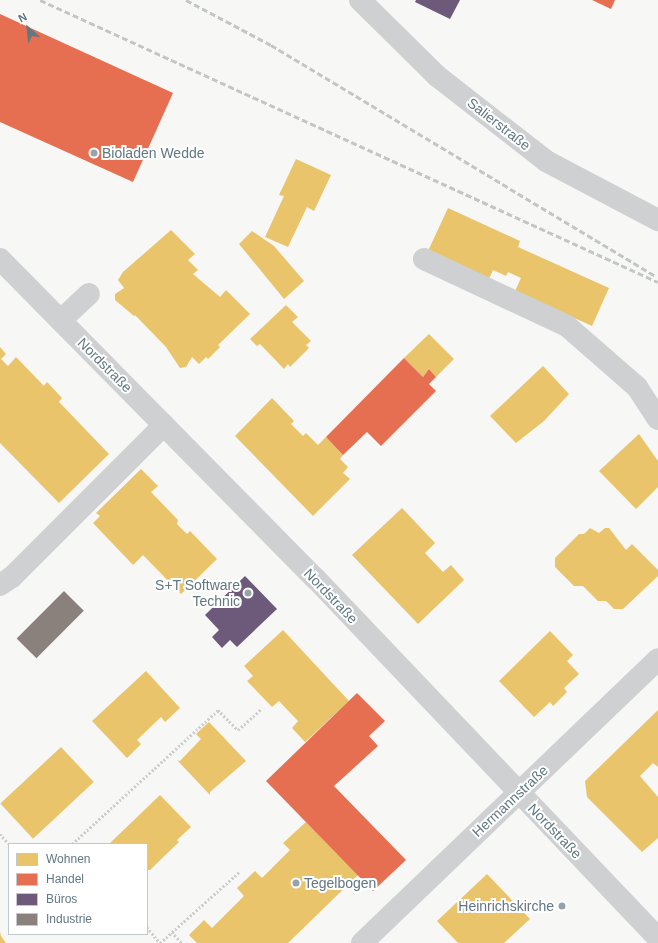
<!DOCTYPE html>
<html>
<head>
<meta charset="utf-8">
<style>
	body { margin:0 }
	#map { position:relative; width:658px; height:943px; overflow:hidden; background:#f7f7f6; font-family:Helvetica,sans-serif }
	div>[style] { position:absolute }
	.homes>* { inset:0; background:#e9c46a; transform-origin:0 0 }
	.shops>* { inset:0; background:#e76f51 }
	.offices>* { inset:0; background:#6d597a }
	.industry>* { inset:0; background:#8a817c; transform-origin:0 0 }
	.path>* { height:2.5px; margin-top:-1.25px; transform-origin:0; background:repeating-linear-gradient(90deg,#cccdcd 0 2px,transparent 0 4px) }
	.minor>* { height:22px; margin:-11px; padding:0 11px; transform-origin:11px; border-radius:11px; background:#ced0d1 }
	.rail>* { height:3px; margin-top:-1.5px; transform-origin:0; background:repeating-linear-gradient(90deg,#c3c6c6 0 6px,transparent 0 9px) }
	.dots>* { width:11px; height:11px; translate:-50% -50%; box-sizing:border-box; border:2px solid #fff; border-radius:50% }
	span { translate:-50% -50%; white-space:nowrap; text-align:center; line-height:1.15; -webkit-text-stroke:4px #fff; paint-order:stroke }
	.street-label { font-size:14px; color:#617781 }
	.poi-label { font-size:14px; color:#617781 }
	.left { translate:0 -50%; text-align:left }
	.right { translate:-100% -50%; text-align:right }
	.legend { position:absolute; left:8px; top:843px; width:140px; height:92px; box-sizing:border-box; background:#fff; border:1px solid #c0c9cd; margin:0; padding:5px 7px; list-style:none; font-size:12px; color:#617781 }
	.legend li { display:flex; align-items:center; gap:8px; height:20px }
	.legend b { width:20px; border:1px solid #c0c9cd }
	.north { position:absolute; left:8px; top:8px; width:40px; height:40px; -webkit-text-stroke:3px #fff; paint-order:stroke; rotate:333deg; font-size:11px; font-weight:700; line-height:16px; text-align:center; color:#617781 }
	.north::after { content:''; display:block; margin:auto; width:14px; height:18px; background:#617781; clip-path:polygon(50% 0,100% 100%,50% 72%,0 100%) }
</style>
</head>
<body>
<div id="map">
	<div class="homes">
		<div style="clip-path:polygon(296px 159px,331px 175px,314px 211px,307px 207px,288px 247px,265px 237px,284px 196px,279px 195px)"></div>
		<div style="clip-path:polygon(448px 208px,520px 241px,518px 247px,609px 288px,592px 326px,515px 291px,521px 278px,508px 272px,506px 276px,493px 270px,489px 279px,428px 251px)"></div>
		<div style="clip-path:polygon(171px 230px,195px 254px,188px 260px,198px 270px,193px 274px,220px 297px,226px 290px,250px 314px,218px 345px,220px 347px,208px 359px,206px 357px,199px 364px,192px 357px,186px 367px,180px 368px,166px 347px,135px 315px,134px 316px,115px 300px,115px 294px,124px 288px,118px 280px,123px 272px)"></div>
		<div style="clip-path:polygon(252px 231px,274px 246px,304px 281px,284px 299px,239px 244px)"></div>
		<div style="clip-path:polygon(286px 305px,298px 317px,292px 322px,311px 341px,306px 345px,309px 348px,290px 367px,288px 364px,284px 369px,260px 344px,257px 346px,250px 339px)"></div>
		<div style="clip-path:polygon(429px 334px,454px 359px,436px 377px,429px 369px,423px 377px,404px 358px)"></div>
		<div style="clip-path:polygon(0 347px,6px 354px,1px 359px,8px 366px,16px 357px,44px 386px,47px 382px,62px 398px,59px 402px,109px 454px,59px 503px,0 443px)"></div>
		<div style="clip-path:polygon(543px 366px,569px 394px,544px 421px,516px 443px,490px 416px)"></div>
		<div style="clip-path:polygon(272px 398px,294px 421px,291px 424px,303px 436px,306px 433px,318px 445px,326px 437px,343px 455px,340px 459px,348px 467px,343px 473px,350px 479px,313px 516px,235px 436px)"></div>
		<div style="clip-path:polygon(639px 434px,658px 461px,658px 487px,636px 509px,599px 471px)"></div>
		<div style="clip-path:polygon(141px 469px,158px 486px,151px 492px,178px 520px,177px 524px,187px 534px,190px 531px,217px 559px,181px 594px,143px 555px,133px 565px,93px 523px,100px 516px,96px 513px)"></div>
		<div style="clip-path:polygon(402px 508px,435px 543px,425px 553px,443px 572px,451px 565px,464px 580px,418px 624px,352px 555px)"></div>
		<div style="clip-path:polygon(590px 528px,599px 533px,605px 528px,609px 528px,626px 550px,632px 544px,658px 570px,658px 576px,623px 609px,614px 609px,606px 601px,598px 601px,583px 586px,574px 586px,555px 567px,555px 558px,579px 534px,584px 534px)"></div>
		<div style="clip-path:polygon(283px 630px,349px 701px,305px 742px,292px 728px,298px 721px,279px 701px,272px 707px,247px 681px,253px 676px,244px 666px)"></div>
		<div style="clip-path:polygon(550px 631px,573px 655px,567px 661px,579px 674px,564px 688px,567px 692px,553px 706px,550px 702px,534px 717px,499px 681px)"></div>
		<div style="clip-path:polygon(146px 671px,180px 708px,165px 722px,161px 717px,137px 740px,141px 744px,127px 758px,92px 721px)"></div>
		<div style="clip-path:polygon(658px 710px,658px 767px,653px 763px,640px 776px,658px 797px,658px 838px,642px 852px,587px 797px,585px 781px)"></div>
		<div style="clip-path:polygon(209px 722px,246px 761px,210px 792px,210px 795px,177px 760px,180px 761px,201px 739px,196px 734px)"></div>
		<div style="left:61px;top:747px;width:48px;height:83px;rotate:47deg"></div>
		<div style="clip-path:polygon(160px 795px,191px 827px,177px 840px,179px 842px,150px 870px,147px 870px,147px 844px,109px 844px)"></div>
		<div style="clip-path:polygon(306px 822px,358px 875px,288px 943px,197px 943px,189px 935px,204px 920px,212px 928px,244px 896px,237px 888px,255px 871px,262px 878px,290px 850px,283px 843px)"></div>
		<div style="clip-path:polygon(487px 874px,530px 919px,504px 943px,458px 943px,437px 921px)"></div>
		<div style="clip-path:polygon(0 932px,1px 936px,6px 943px,0 943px)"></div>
	</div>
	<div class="shops">
		<div style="clip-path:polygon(592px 0,615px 0,611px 9px)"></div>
		<div style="clip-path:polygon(0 14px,173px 93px,133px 182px,0 122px)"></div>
		<div style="clip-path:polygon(404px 358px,423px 377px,429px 369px,436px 377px,429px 384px,436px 391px,381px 446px,367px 432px,343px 455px,326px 437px)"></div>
		<div style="clip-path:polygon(357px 693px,385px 721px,369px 736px,378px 746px,334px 786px,406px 860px,373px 891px,266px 781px)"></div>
	</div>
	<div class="offices">
		<div style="clip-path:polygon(416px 0,460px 0,450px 19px,415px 2px)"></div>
		<div style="clip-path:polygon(245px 576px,277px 609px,237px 647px,230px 640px,222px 648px,212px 637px,219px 630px,205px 615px)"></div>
	</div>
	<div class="industry">
		<div style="left:64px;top:591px;width:28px;height:67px;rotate:45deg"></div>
	</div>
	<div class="path">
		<div style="left:0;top:834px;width:13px;rotate:48deg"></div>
		<div style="left:72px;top:844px;width:198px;rotate:-42.5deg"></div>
		<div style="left:218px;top:710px;width:28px;rotate:45deg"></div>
		<div style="left:238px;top:730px;width:31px;rotate:-42deg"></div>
		<div style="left:147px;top:927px;width:21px;rotate:51deg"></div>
		<div style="left:172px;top:932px;width:15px;rotate:48deg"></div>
		<div style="left:160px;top:943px;width:106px;rotate:-41.9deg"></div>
	</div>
	<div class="minor">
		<div style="left:360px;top:0;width:108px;rotate:44.6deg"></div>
		<div style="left:437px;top:76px;width:138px;rotate:37.9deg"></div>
		<div style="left:546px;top:161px;width:127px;rotate:27.8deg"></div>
		<div style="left:0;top:259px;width:448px;rotate:45.4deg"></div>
		<div style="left:315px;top:578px;width:497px;rotate:46.4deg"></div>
		<div style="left:424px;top:259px;width:158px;rotate:25.1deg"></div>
		<div style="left:567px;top:326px;width:93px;rotate:41.1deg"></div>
		<div style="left:637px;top:387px;width:38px;rotate:57deg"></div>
		<div style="left:61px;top:320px;width:38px;rotate:-43deg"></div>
		<div style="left:0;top:585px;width:14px;rotate:-34deg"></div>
		<div style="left:12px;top:577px;width:215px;rotate:-45deg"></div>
		<div style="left:362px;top:943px;width:410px;rotate:-43.8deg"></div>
	</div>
	<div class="rail">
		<div style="left:40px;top:0;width:679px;rotate:24.53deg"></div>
		<div style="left:186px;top:0;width:96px;rotate:27.9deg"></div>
		<div style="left:271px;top:45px;width:448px;rotate:31deg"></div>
	</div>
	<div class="dots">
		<div style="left:94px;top:153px;background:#96a4aa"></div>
		<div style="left:248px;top:593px;background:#96a4aa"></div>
		<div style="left:296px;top:883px;background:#96a4aa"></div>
		<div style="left:562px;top:906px;background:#96a4aa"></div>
	</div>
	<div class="street-label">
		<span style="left:499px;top:124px;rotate:38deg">Salierstraße</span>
		<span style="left:105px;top:365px;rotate:45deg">Nordstraße</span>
		<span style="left:331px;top:596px;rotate:46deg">Nordstraße</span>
		<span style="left:510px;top:801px;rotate:-43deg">Hermannstraße</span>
		<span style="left:555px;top:831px;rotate:46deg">Nordstraße</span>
	</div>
	<div class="poi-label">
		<span class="left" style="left:102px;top:153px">Bioladen Wedde</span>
		<span class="right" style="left:240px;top:593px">S+T Software<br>Technic</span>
		<span class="left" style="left:304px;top:883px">Tegelbogen</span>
		<span class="right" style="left:554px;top:906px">Heinrichskirche</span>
	</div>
	<ul class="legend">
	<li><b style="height:11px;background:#e9c46a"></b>Wohnen</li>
	<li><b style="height:11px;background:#e76f51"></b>Handel</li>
	<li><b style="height:11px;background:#6d597a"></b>Büros</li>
	<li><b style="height:11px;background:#8a817c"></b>Industrie</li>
	</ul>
	<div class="north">N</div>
</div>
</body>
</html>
